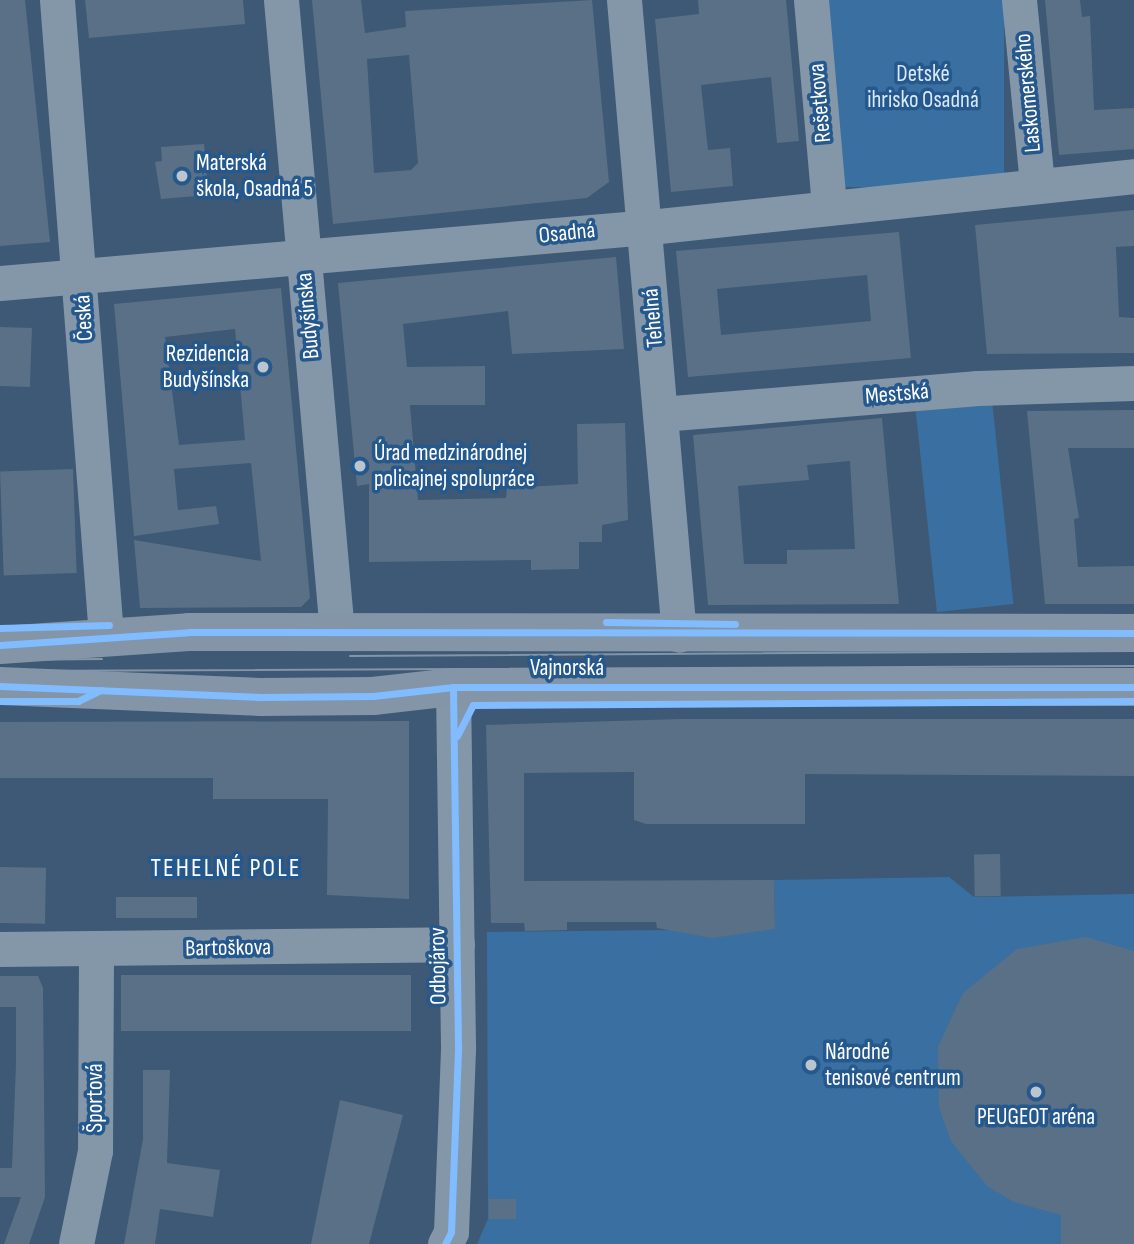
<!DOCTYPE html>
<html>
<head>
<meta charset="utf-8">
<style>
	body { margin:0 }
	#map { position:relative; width:1134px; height:1244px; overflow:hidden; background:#3d5975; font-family:"Sofia Sans Condensed",sans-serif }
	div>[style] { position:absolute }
	.green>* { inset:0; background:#3a6fa2; transform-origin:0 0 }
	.building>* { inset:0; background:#5a7086; transform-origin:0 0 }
	.minor>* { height:35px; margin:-17.5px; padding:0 17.5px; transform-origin:17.5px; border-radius:17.5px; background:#8497a9 }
	.major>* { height:38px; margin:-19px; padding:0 19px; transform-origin:19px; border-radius:19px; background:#8395a7 }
	.tram>* { height:2px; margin:-1px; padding:0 1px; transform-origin:1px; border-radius:1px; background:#8495a8 }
	.cycleway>* { height:7px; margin:-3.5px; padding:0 3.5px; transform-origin:3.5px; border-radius:3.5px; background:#80bcff }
	.dots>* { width:19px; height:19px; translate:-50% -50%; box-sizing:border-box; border:4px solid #25588d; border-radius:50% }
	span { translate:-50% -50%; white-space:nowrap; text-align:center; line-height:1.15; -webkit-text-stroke:7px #25588d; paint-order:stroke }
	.park-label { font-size:23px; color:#d9e9f8 }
	.street-label { font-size:23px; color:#fff }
	.poi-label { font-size:23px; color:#fff }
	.left { translate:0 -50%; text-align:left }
	.right { translate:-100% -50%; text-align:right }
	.quarter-label { font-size:26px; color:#fff; letter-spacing:2px }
</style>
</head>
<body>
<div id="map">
	<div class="green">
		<div style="left:827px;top:0;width:177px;height:187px"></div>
		<div style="left:992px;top:400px;width:205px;height:77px;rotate:84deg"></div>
		<div style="clip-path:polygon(949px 877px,974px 897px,1134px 894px,1134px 1244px,477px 1244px,488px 1219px,487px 932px,775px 929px,774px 880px)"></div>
	</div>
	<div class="building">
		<div style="clip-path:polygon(0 0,25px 0,50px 242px,0 246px)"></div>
		<div style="clip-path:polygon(85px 0,243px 0,245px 24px,89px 38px)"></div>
		<div style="clip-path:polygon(evenodd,312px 0,361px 0,365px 33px,406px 27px,405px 11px,592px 0,609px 182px,587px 198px,333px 224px,312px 0,409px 55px,418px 163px,411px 170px,374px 173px,367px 59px,409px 55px)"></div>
		<div style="clip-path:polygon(698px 0,786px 0,799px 141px,777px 143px,771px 77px,701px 85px,708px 150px,730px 148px,733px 186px,671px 192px,655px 19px,699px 14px)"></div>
		<div style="clip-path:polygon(1045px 0,1080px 0,1082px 17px,1090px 16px,1094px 110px,1134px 108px,1134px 149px,1059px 155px)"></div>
		<div style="clip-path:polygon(204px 144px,209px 195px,161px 199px,155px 162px,162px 161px,161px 147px)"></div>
		<div style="clip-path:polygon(1134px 210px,1134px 246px,1116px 247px,1119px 317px,1134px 318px,1134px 353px,987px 354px,975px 225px)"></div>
		<div style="clip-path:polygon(evenodd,899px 232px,911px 358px,688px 377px,676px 251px,899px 232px,867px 275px,871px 321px,721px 335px,717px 289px,867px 275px)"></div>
		<div style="clip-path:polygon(616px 257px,624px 349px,512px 354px,508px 311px,403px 324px,407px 367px,485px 366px,485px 405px,410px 405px,418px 500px,506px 498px,507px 488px,578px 484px,577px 424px,625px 423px,628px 520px,602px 525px,602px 542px,579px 542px,579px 569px,531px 570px,531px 560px,369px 562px,369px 484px,357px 486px,338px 283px)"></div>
		<div style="clip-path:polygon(evenodd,281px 288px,310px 598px,301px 607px,140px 608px,134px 540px,261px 561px,251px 463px,174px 469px,178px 510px,216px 506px,219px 524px,134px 536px,114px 304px,281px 288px,235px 329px,245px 440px,179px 445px,165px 337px,235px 329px)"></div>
		<div style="left:0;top:327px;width:32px;height:59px;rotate:2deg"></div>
		<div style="clip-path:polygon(1134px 410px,1134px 448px,1068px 448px,1079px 518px,1074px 519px,1078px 567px,1134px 566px,1134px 604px,1045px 604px,1027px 411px)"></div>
		<div style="clip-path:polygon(evenodd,882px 418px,899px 604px,708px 605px,693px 435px,882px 418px,850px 461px,855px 549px,787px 550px,787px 564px,744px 564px,738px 486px,809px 480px,807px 465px,850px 461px)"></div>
		<div style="left:73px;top:469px;width:104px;height:73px;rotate:88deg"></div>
		<div style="clip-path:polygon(681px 719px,1134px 719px,1134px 776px,805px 774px,805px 824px,646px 824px,634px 820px,634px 772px,524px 773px,524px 881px,774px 880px,775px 929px,712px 938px,657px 928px,656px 922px,567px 922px,567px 930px,525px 931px,524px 923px,491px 923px,486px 725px)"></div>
		<div style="clip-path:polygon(409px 721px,409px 899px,327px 895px,328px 799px,213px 799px,213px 778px,0 778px,0 722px)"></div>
		<div style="left:1000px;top:854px;width:42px;height:26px;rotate:89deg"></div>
		<div style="left:0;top:867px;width:46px;height:56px;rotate:1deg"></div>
		<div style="left:116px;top:897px;width:81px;height:21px"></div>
		<div style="clip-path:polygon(1086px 937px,1134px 951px,1134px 1244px,1061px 1244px,1061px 1215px,1014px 1202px,987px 1186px,951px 1141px,939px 1108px,938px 1047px,963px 993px,1017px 949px)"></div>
		<div style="left:411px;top:975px;width:56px;height:290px;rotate:90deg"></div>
		<div style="clip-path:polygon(0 976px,38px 976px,43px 988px,45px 1197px,29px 1244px,4px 1244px,21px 1197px,0 1197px,0 1168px,12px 1168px,16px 1064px,16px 1007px,0 1007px)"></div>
		<div style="clip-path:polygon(143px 1070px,170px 1070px,167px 1163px,220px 1170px,213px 1217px,160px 1209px,155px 1244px,124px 1244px,143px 1139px)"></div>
		<div style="clip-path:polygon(340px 1100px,403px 1115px,369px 1244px,311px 1244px)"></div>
		<div style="left:489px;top:1199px;width:27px;height:20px"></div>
	</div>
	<div class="minor">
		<div style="left:57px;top:0;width:638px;rotate:85.59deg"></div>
		<div style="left:281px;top:0;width:634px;rotate:84.94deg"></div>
		<div style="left:624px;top:0;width:637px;rotate:85.05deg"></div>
		<div style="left:811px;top:0;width:207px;rotate:85deg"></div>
		<div style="left:1019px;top:0;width:186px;rotate:84.4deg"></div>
		<div style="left:0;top:283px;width:661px;rotate:-4.94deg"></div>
		<div style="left:659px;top:226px;width:478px;rotate:-6deg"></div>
		<div style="left:661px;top:414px;width:318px;rotate:-4.7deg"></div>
		<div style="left:978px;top:388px;width:156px;rotate:-1.8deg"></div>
		<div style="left:0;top:949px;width:457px;rotate:-0.6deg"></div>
		<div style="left:76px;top:1244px;width:95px;rotate:-78.5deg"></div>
		<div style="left:95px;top:1151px;width:202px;rotate:-89.7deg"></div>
		<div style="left:445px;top:1244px;width:13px;rotate:-63deg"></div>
		<div style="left:451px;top:1232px;width:186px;rotate:-87.8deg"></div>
		<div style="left:458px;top:1046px;width:359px;rotate:-90.8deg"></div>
	</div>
	<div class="major">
		<div style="left:0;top:645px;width:189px;rotate:-3.9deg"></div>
		<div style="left:189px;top:632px;width:945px;rotate:0.06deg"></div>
		<div style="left:0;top:686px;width:260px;rotate:2.4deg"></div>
		<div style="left:260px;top:697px;width:113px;rotate:-0.5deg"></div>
		<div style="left:373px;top:696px;width:81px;rotate:-6.4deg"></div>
		<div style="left:453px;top:687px;width:681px"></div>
	</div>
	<div class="tram">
		<div style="left:350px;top:656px;width:784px;rotate:-0.37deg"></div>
		<div style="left:0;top:660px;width:102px;rotate:-0.6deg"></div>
		<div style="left:0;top:671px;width:1134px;rotate:-0.25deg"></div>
	</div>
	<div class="cycleway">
		<div style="left:606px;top:622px;width:129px;rotate:0.9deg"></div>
		<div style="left:0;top:628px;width:109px;rotate:-1.6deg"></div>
		<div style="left:0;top:645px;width:189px;rotate:-3.9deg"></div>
		<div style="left:189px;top:632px;width:945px;rotate:0.06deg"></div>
		<div style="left:0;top:686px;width:260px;rotate:2.4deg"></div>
		<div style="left:260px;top:697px;width:113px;rotate:-0.5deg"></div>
		<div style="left:373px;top:696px;width:81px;rotate:-6.4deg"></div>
		<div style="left:453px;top:687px;width:681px"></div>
		<div style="left:0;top:701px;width:78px"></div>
		<div style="left:78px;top:701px;width:25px;rotate:-26deg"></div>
		<div style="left:457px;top:736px;width:35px;rotate:-63deg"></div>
		<div style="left:473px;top:705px;width:661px;rotate:-0.35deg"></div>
		<div style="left:445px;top:1244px;width:13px;rotate:-63deg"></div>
		<div style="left:451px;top:1232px;width:186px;rotate:-87.8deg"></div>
		<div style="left:458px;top:1046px;width:359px;rotate:-90.8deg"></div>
	</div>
	<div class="dots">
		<div style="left:182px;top:176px;background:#bbc5cf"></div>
		<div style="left:263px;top:367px;background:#bbc5cf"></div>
		<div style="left:360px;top:466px;background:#bbc5cf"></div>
		<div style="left:811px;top:1065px;background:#bbc5cf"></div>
		<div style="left:1036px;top:1092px;background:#bbc5cf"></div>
	</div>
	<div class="park-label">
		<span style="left:923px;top:87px">Detské<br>ihrisko Osadná</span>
	</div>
	<div class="street-label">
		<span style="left:1028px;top:93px;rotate:-95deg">Laskomerského</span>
		<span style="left:820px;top:103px;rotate:-95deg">Rešetkova</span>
		<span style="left:567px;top:233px;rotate:-6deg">Osadná</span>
		<span style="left:308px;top:316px;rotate:-95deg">Budyšínska</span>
		<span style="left:84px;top:318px;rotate:-94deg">Česká</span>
		<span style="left:653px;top:318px;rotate:-95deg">Tehelná</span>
		<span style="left:897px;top:394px;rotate:-5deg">Mestská</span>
		<span style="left:567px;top:668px">Vajnorská</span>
		<span style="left:228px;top:948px;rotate:-1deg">Bartoškova</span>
		<span style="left:438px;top:966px;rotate:-91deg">Odbojárov</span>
		<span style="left:95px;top:1098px;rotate:-90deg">Športová</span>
	</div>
	<div class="poi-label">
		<span class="left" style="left:196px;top:176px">Materská<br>škola, Osadná 5</span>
		<span class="right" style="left:249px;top:367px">Rezidencia<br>Budyšínska</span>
		<span class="left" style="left:374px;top:466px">Úrad medzinárodnej<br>policajnej spolupráce</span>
		<span class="left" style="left:825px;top:1065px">Národné<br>tenisové centrum</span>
		<span style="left:1036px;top:1117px">PEUGEOT aréna</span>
	</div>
	<div class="quarter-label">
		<span style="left:226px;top:869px">TEHELNÉ POLE</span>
	</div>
</div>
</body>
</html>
